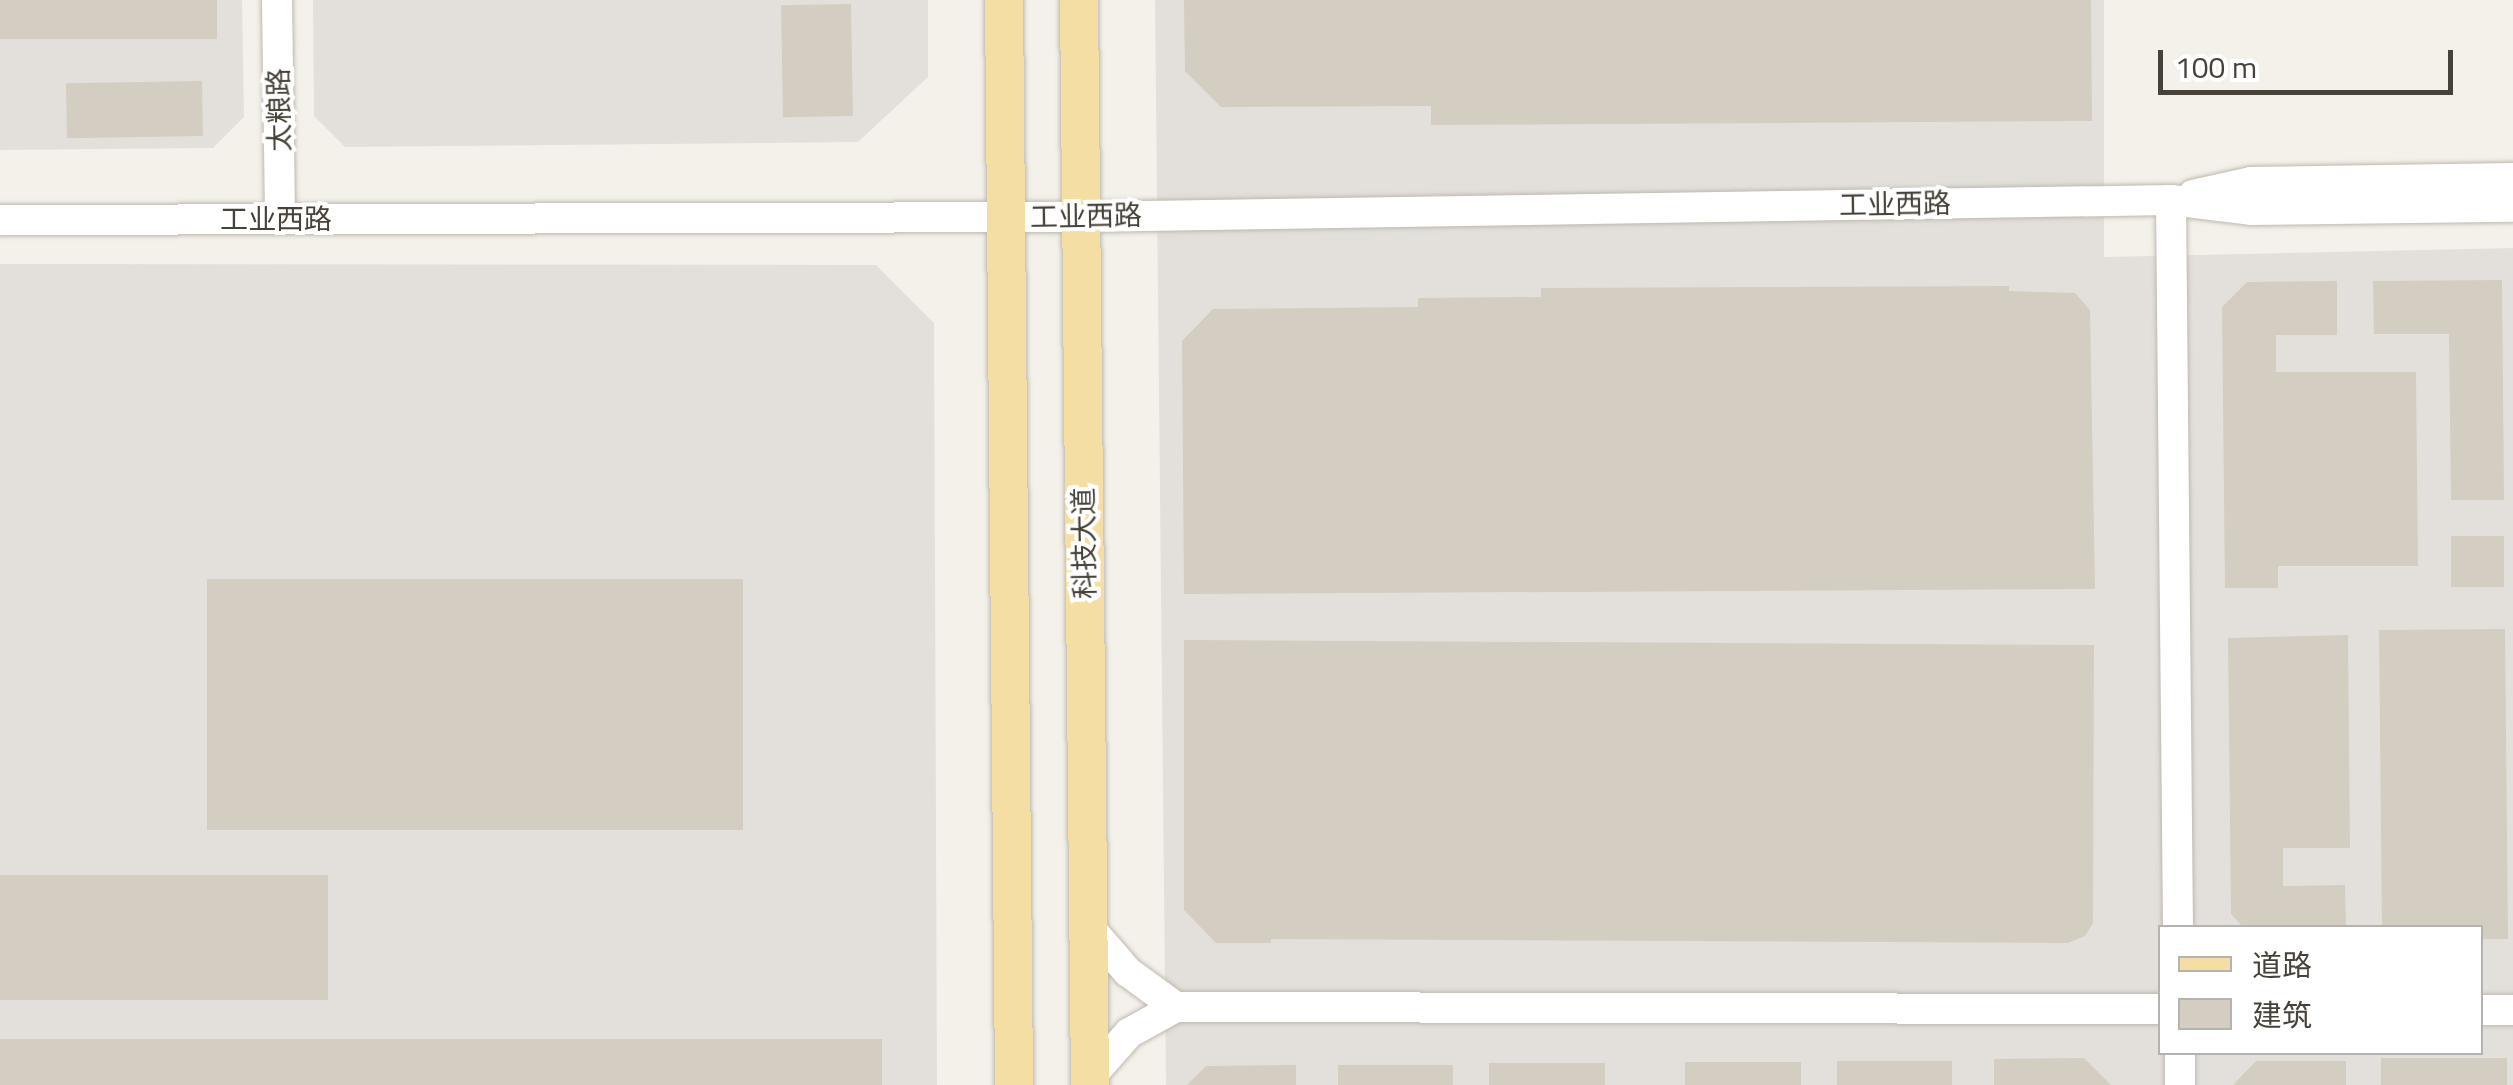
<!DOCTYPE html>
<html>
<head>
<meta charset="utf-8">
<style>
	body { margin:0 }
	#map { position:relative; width:2513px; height:1085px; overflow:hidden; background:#f4f1eb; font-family:"Titillium Web","Noto Sans SC",sans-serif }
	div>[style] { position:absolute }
	.industrial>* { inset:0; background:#e3e0dc }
	.building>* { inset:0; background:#d4cdc1; transform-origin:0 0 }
	.roads { filter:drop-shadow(0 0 2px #beb9ae) drop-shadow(0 0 2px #beb9ae) }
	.minor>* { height:30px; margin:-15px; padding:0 15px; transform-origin:15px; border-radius:15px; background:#fff }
	.major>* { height:38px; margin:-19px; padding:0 19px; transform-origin:19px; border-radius:19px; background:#f4dea3 }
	span { translate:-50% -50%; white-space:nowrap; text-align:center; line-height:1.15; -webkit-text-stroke:8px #fff; paint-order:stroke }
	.street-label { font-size:28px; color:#474239 }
	.legend { position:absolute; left:2158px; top:925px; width:325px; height:130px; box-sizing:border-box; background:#fff; border:2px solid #b5b3b0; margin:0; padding:12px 18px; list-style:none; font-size:30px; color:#474239 }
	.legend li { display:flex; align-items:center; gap:20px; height:50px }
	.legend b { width:50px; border:2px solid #b5b3b0 }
	.scale { position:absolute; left:2158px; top:50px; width:295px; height:45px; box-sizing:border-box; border:5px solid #474239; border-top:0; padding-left:12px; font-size:30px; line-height:35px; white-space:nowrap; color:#474239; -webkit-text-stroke:8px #fff; paint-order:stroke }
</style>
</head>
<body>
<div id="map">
	<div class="industrial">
		<div style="clip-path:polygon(0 0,242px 0,244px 117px,213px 148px,0 150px)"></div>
		<div style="clip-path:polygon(313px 0,928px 0,928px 77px,858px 142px,345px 147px,314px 116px)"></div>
		<div style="clip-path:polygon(evenodd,1155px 0,2104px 0,2104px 257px,2513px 248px,2513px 1085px,1166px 1085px,1155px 0,2160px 928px,2480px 928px,2480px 1052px,2160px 1052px,2160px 928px)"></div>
		<div style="clip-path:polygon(0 264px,876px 265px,934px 323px,937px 1085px,0 1085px)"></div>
	</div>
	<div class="building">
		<div style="left:0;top:0;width:217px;height:39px"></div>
		<div style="clip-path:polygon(1184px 0,2091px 0,2092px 121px,1431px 125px,1431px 106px,1221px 107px,1185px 71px)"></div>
		<div style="left:851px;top:4px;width:112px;height:70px;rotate:89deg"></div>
		<div style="left:202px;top:81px;width:55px;height:136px;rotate:89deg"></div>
		<div style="clip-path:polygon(2502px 280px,2504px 500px,2451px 500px,2449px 334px,2374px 334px,2373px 281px)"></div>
		<div style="clip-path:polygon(2337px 281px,2337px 335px,2276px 335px,2276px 372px,2416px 372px,2418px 566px,2278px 566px,2278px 588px,2225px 588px,2222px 307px,2247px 282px)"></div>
		<div style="clip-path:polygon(2009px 286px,2009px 291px,2075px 293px,2090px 310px,2095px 589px,1184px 594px,1182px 341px,1213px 309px,1418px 307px,1418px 298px,1541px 297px,1541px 288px)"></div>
		<div style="left:2451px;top:536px;width:53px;height:51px"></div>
		<div style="left:207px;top:579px;width:536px;height:251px"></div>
		<div style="clip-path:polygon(2505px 629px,2508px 939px,2480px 939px,2480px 928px,2382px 928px,2379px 630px)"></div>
		<div style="clip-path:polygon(2348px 635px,2350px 848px,2283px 848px,2283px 886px,2345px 885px,2346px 928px,2244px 928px,2231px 914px,2228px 638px)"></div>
		<div style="clip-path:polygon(1184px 640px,2094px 645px,2093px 923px,2085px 936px,2068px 943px,1271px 939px,1271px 943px,1216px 943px,1184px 910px)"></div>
		<div style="left:0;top:875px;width:328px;height:125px"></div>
		<div style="left:0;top:1039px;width:882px;height:46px"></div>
		<div style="clip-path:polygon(2084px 1058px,2111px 1085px,1994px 1085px,1994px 1059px)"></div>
		<div style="left:2507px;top:1058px;width:27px;height:126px;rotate:90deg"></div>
		<div style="left:1837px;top:1061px;width:115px;height:24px"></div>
		<div style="clip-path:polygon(2256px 1061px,2346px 1061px,2346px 1085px,2233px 1085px)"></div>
		<div style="left:1685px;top:1062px;width:116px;height:23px"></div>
		<div style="left:1605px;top:1063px;width:22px;height:116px;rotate:90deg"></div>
		<div style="clip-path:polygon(1296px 1065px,1296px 1085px,1187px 1085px,1206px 1066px)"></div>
		<div style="left:1453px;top:1065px;width:20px;height:115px;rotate:90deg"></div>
	</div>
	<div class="roads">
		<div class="minor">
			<div style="left:277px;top:0;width:219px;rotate:89.2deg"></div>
			<div style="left:2193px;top:195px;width:59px;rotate:-12.6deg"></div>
			<div style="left:2251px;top:182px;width:262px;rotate:-0.9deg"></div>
			<div style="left:2171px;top:200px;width:728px;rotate:89.45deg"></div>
			<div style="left:0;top:220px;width:1080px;rotate:-0.16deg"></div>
			<div style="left:1080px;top:217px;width:1091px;rotate:-0.89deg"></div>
			<div style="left:2171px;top:200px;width:82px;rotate:7deg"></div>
			<div style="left:2252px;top:210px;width:261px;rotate:-0.7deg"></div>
			<div style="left:1088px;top:926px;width:61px;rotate:49deg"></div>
			<div style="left:1128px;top:972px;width:59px;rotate:36.1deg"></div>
			<div style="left:2480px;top:1010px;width:33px"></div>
			<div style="left:2180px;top:1052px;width:33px;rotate:90deg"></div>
			<div style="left:1090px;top:1077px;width:59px;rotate:-48.4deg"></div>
			<div style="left:1129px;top:1033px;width:54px;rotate:-29deg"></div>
			<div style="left:1176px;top:1007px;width:984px;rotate:0.12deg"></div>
		</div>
		<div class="major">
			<div style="left:1004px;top:0;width:1085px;rotate:89.47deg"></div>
			<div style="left:1079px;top:0;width:1085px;rotate:89.42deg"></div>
		</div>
	</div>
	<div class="street-label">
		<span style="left:279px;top:110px;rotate:-91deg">太粮路</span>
		<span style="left:1895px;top:204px;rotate:-1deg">工业西路</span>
		<span style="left:1086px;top:216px;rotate:-1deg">工业西路</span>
		<span style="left:276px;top:219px">工业西路</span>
		<span style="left:1084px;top:543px;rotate:-91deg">科技大道</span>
	</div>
	<ul class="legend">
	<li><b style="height:12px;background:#f4dea3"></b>道路</li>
	<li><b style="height:28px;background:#d4cdc1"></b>建筑</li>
	</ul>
	<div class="scale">100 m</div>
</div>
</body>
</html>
